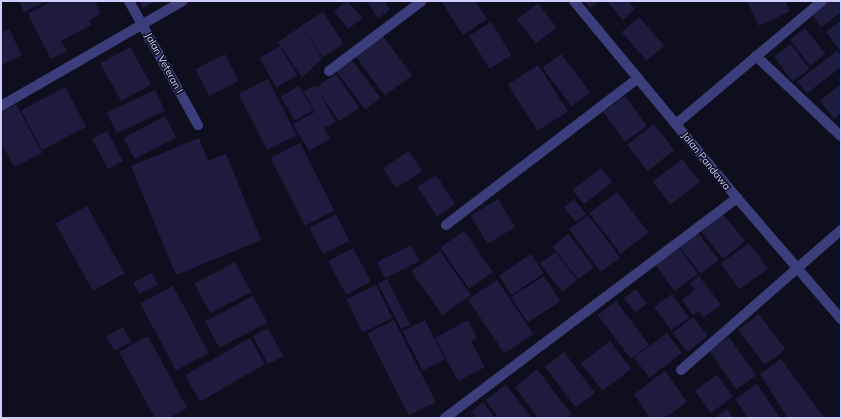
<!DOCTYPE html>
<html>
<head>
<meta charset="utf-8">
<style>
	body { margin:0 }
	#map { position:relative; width:842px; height:419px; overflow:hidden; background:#0f0e1f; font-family:Mulish,sans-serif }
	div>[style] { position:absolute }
	.building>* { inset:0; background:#1f1b3e; transform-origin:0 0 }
	.street>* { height:10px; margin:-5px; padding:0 5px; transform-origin:5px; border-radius:5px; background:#3b3e7b }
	span { translate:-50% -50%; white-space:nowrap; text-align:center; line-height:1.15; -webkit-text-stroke:3px #0f0e1f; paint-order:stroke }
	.street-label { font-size:10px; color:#cfcefc }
	.frame { position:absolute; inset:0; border:2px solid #cfcefc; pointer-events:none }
</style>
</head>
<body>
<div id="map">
	<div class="building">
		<div style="clip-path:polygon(19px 1px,47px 1px,24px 12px)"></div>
		<div style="clip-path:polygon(53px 1px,94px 1px,101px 14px,89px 20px,91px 25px,61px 41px,67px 51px,51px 59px,28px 14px)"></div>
		<div style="clip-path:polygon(139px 1px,156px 1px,143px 8px)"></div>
		<div style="clip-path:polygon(347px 1px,363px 18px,348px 29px,334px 11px)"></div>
		<div style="clip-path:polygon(367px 1px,384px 1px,390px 10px,378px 18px)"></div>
		<div style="clip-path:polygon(441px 1px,475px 1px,487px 19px,463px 35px)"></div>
		<div style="clip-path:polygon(584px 1px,599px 1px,590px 8px)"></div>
		<div style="clip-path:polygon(607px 1px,628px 1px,635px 9px,623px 20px)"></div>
		<div style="clip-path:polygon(747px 1px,785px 1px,790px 11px,759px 26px)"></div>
		<div style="clip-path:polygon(830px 1px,841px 1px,841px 12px,821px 27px,812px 15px)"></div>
		<div style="left:538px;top:3px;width:31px;height:26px;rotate:53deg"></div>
		<div style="left:323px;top:12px;width:38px;height:25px;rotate:57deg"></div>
		<div style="left:639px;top:17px;width:38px;height:23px;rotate:49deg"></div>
		<div style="clip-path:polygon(841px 21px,841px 52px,826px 32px)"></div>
		<div style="left:491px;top:22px;width:39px;height:26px;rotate:58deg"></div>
		<div style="clip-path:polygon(302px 26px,322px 58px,302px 78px,278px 42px)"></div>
		<div style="left:805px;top:28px;width:33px;height:19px;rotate:52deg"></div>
		<div style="clip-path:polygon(9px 29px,22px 55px,1px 65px,1px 33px)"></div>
		<div style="left:382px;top:35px;width:50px;height:34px;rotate:53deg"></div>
		<div style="left:791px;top:44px;width:31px;height:21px;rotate:54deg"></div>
		<div style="left:280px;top:46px;width:34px;height:24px;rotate:60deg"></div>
		<div style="left:130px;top:47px;width:43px;height:34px;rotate:61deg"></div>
		<div style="clip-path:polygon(837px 51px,841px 56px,841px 67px,807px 93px,797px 82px)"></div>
		<div style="left:225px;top:54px;width:30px;height:33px;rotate:63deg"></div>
		<div style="left:561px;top:54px;width:48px;height:23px;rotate:53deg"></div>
		<div style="left:351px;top:59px;width:49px;height:19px;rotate:53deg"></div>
		<div style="left:538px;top:65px;width:55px;height:36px;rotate:57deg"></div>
		<div style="left:336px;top:74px;width:41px;height:24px;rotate:56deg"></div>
		<div style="left:268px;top:79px;width:63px;height:33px;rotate:63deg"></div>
		<div style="clip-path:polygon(841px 84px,841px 113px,834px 119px,820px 101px)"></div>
		<div style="clip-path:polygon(315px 85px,336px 122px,324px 128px,330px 139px,309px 151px,293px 124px,315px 112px,304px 92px)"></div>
		<div style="left:299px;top:86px;width:28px;height:21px;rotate:60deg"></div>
		<div style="left:65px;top:87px;width:45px;height:50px;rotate:62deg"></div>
		<div style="left:155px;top:90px;width:23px;height:53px;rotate:65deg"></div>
		<div style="left:625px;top:96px;width:37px;height:27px;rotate:54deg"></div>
		<div style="clip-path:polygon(16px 104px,42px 153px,14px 167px,1px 142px,1px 112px)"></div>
		<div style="left:165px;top:116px;width:24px;height:47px;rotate:62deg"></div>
		<div style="left:654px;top:124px;width:33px;height:34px;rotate:52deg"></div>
		<div style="left:107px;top:131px;width:34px;height:17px;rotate:62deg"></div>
		<div style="clip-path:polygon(199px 138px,208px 161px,226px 154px,261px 240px,176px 275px,131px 166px)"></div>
		<div style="left:300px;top:143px;width:76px;height:33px;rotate:63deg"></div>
		<div style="left:409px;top:151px;width:24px;height:31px;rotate:57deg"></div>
		<div style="left:682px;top:159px;width:29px;height:37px;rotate:52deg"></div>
		<div style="left:601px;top:168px;width:18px;height:36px;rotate:52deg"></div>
		<div style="left:436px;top:175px;width:35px;height:22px;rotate:57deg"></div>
		<div style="left:617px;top:192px;width:51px;height:35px;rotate:52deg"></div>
		<div style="left:498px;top:199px;width:33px;height:32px;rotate:59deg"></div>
		<div style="left:574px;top:199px;width:19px;height:13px;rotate:51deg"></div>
		<div style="left:87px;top:206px;width:77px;height:36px;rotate:61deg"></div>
		<div style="left:336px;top:214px;width:30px;height:30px;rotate:63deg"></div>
		<div style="left:723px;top:214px;width:35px;height:28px;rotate:51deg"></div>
		<div style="left:588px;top:215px;width:53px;height:24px;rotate:53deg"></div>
		<div style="left:464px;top:231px;width:50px;height:29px;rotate:55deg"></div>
		<div style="left:698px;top:233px;width:34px;height:23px;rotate:52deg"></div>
		<div style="left:568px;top:234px;width:42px;height:20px;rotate:52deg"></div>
		<div style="left:749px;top:243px;width:32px;height:35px;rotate:54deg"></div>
		<div style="left:411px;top:245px;width:18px;height:38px;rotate:63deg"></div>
		<div style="left:353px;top:248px;width:38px;height:28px;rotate:62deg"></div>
		<div style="left:679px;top:248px;width:32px;height:29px;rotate:54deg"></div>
		<div style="left:440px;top:251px;width:54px;height:35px;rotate:55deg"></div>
		<div style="left:555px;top:252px;width:36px;height:19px;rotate:52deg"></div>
		<div style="left:531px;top:254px;width:23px;height:39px;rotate:56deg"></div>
		<div style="left:235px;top:262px;width:34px;height:46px;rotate:62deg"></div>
		<div style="left:152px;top:273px;width:13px;height:21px;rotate:63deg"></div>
		<div style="left:544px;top:276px;width:30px;height:39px;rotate:57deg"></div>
		<div style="clip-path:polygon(699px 276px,721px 305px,703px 318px,699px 311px,693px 315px,682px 300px,695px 290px,690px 283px)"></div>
		<div style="left:387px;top:279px;width:51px;height:10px;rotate:63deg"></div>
		<div style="left:497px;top:280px;width:65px;height:35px;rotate:56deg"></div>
		<div style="left:376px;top:285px;width:37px;height:33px;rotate:64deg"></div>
		<div style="left:173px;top:286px;width:76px;height:37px;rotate:62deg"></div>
		<div style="left:636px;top:289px;width:18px;height:15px;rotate:52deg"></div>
		<div style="left:672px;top:294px;width:29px;height:22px;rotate:54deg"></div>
		<div style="left:253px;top:296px;width:30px;height:54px;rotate:62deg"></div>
		<div style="left:616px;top:301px;width:55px;height:23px;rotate:53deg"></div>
		<div style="left:759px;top:314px;width:44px;height:26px;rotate:53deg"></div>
		<div style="left:693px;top:317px;width:24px;height:26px;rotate:52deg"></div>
		<div style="left:394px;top:320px;width:92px;height:30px;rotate:63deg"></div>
		<div style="left:425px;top:320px;width:44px;height:25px;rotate:63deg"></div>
		<div style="clip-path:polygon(468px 320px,477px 338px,471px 341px,485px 367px,458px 381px,435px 338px)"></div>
		<div style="left:123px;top:327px;width:17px;height:19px;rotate:62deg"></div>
		<div style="left:268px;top:328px;width:32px;height:17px;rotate:62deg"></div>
		<div style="left:667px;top:333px;width:25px;height:41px;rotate:53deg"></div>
		<div style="clip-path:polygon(148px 336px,187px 408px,169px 418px,155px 418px,119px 352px)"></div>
		<div style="left:729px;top:337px;width:47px;height:24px;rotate:55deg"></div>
		<div style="left:250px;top:338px;width:30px;height:75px;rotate:60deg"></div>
		<div style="left:610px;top:341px;width:35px;height:36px;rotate:53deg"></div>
		<div style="left:564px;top:352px;width:51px;height:24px;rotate:53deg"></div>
		<div style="clip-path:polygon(781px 359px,824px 418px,788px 418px,760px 374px)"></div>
		<div style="clip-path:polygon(537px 369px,571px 414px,565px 418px,538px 418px,515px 387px)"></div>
		<div style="clip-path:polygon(665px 371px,687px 402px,664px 418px,650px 418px,634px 394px)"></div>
		<div style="left:717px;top:375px;width:27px;height:27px;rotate:54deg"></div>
		<div style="clip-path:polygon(757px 384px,780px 418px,748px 418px,735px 399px)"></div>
		<div style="clip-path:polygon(506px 385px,532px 418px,499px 418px,485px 400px)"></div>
		<div style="clip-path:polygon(483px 402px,495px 418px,476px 418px,471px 412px)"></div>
		<div style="clip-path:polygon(727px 409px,733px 418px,715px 418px)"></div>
	</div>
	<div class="street">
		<div style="left:129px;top:1px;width:142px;rotate:60.9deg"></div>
		<div style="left:574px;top:1px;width:256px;rotate:50.4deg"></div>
		<div style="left:737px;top:198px;width:160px;rotate:49.3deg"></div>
		<div style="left:756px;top:56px;width:117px;rotate:43.3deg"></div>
		<div style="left:329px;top:71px;width:116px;rotate:-37deg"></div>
		<div style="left:1px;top:106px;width:210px;rotate:-30deg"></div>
		<div style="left:676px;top:124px;width:191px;rotate:-40.1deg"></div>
		<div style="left:446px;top:225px;width:242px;rotate:-37.4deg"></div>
		<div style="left:681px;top:370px;width:213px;rotate:-41.2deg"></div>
		<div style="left:445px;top:418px;width:366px;rotate:-37deg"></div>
	</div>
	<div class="street-label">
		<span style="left:164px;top:63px;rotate:61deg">Jalan Veteran I</span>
		<span style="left:706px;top:161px;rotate:51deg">Jalan Pandawa</span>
	</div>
	<div class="frame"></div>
</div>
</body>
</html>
